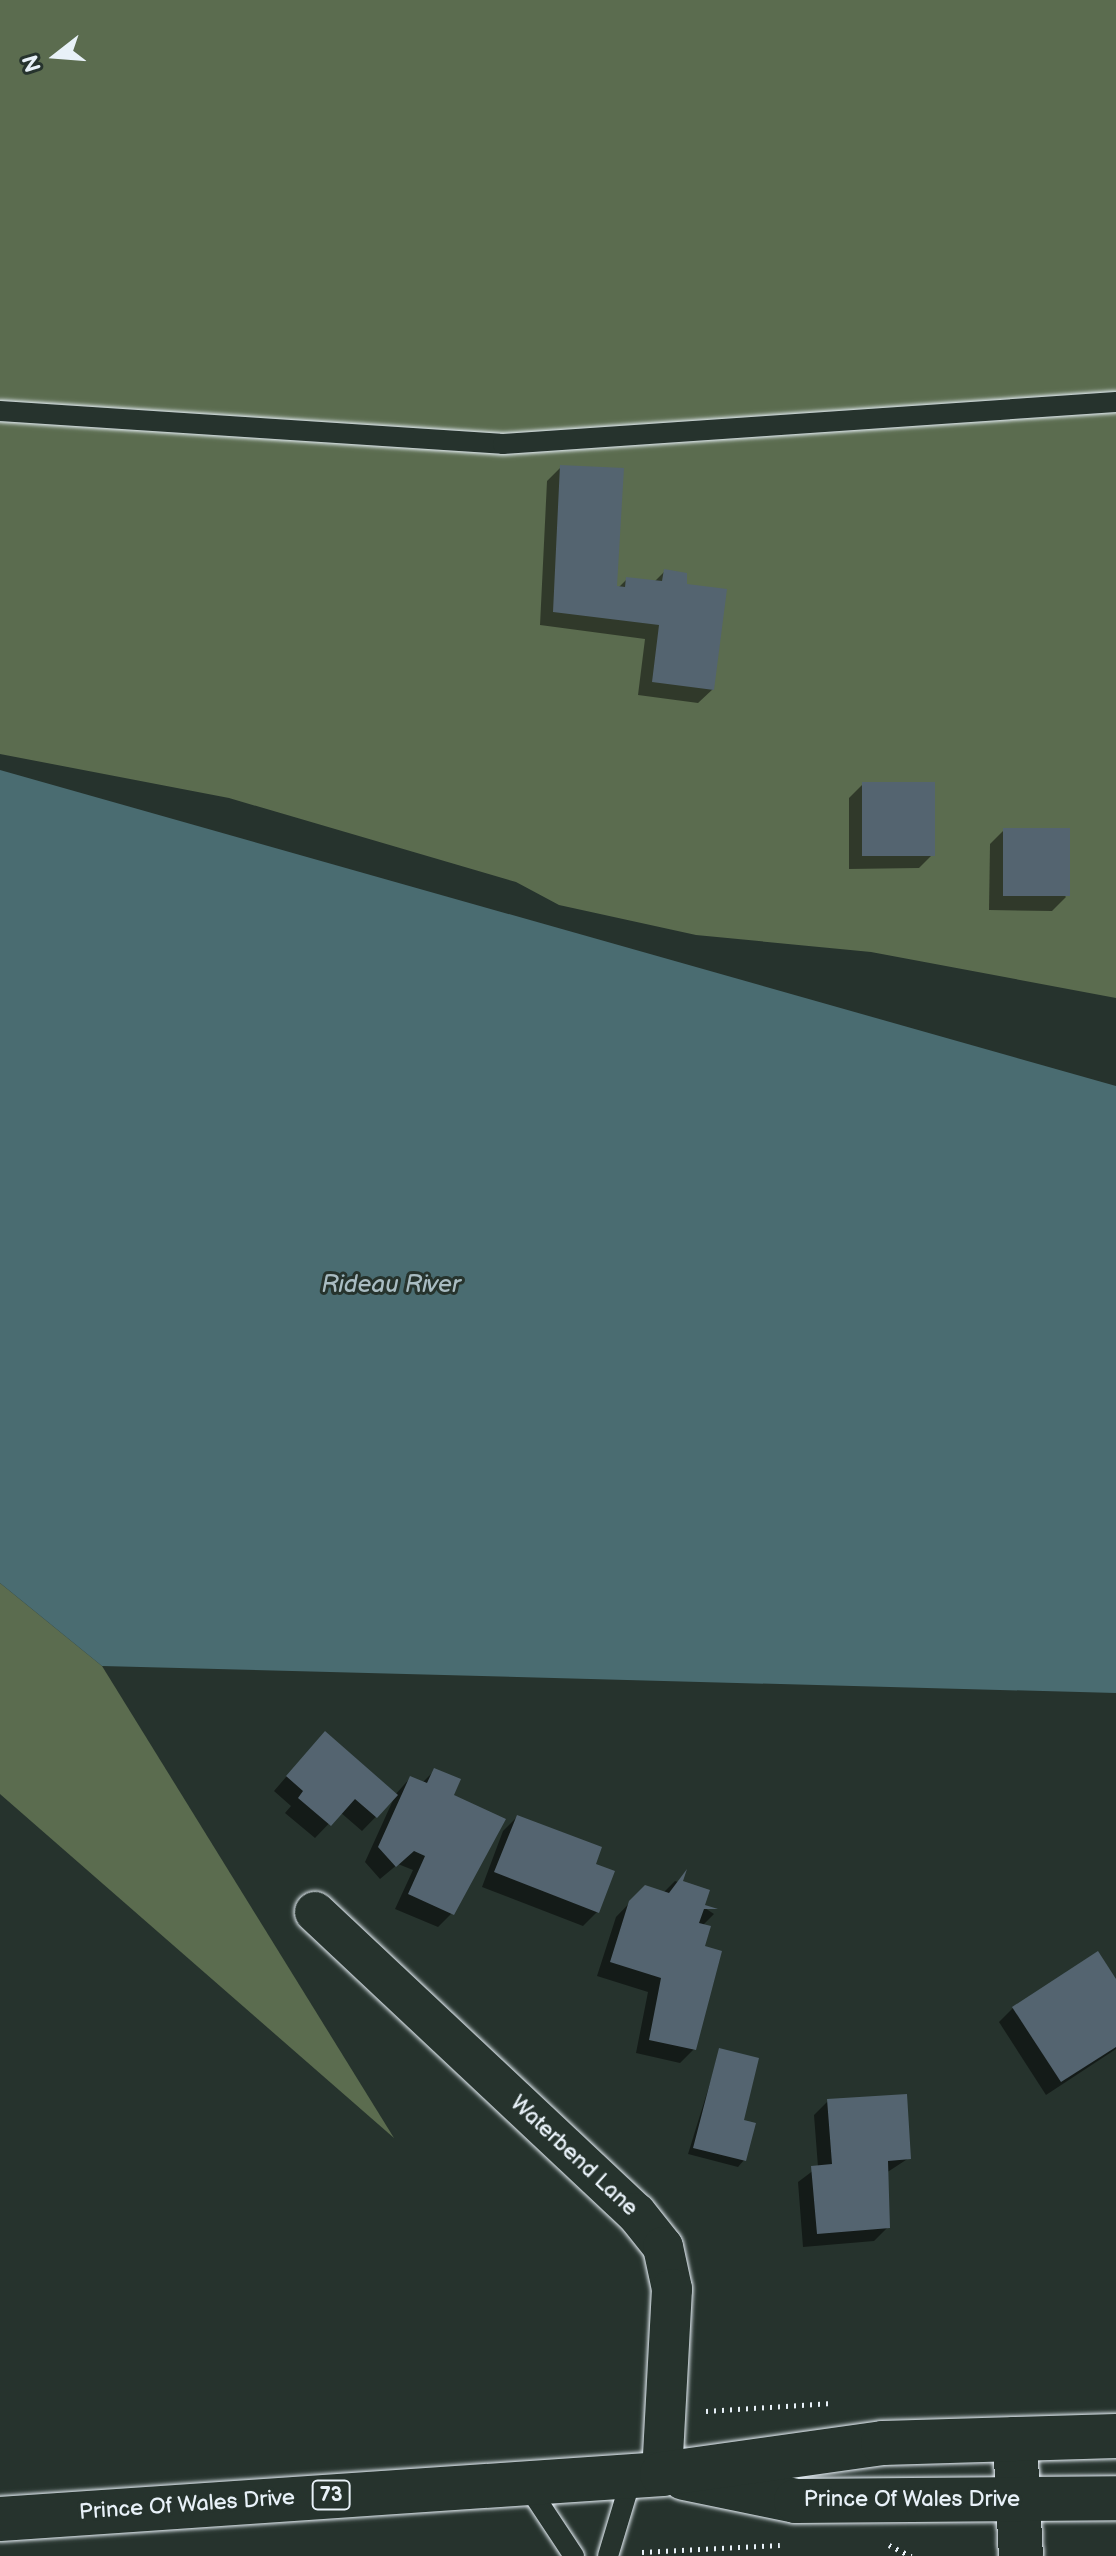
<!DOCTYPE html>
<html>
<head>
<meta charset="utf-8">
<style>
	body { margin:0 }
	#map { position:relative; width:1116px; height:2556px; overflow:hidden; background:#26332d; font-family:"Balsamiq Sans",sans-serif }
	div>[style] { position:absolute }
	.green>* { inset:0; background:#5b6c4f }
	.water>* { inset:0; background:#4a6c71 }
	.shadow>* { inset:0; background:#0007 }
	.building>* { inset:0; background:#546470; transform-origin:0 0 }
	.path>* { height:5px; margin-top:-2.5px; transform-origin:0; background:repeating-linear-gradient(90deg,#e8f1f8 0 2px,transparent 0 8px) }
	.roads { filter:drop-shadow(0 0 2px #e8f1f8) drop-shadow(0 0 2px #e8f1f8) }
	.service>* { height:20px; margin:-10px; padding:0 10px; transform-origin:10px; border-radius:10px; background:#26332d }
	.minor>* { height:40px; margin:-20px; padding:0 20px; transform-origin:20px; border-radius:20px; background:#26332d }
	.tertiary>* { height:44px; margin:-22px; padding:0 22px; transform-origin:22px; border-radius:22px; background:#26332d }
	.primary>* { height:44px; margin:-22px; padding:0 22px; transform-origin:22px; border-radius:22px; background:#26332d }
	span { translate:-50% -50%; white-space:nowrap; text-align:center; line-height:1.15; -webkit-text-stroke:6px #26332d; paint-order:stroke }
	.shield-label span { padding:2px 6px; background:#26332d; border:2px solid; border-radius:6px; -webkit-text-stroke-width:0 }
	.shield-label { font-size:20px; color:#e8f1f8; font-weight:700 }
	.street-label { font-size:22px; color:#e8f1f8 }
	.water-label { font-size:24px; color:#a9bcc2; font-style:italic }
	.north { position:absolute; left:16px; top:16px; width:80px; height:80px; -webkit-text-stroke:6px #26332d; paint-order:stroke; rotate:253deg; font-size:22px; font-weight:700; line-height:32px; text-align:center; color:#e8f1f8 }
	.north::after { content:''; display:block; margin:auto; width:28px; height:36px; background:#e8f1f8; clip-path:polygon(50% 0,100% 100%,50% 72%,0 100%) }
</style>
</head>
<body>
<div id="map">
	<div class="green">
		<div style="clip-path:polygon(0 0,1116px 0,1116px 998px,871px 952px,696px 935px,559px 905px,516px 882px,229px 798px,0 754px)"></div>
		<div style="clip-path:polygon(0 1583px,102px 1666px,394px 2138px,0 1794px)"></div>
	</div>
	<div class="water">
		<div style="clip-path:polygon(0 770px,1116px 1086px,1116px 1693px,102px 1666px,0 1583px)"></div>
	</div>
	<div class="shadow">
		<div style="clip-path:polygon(561px 467px,615px 591px,627px 579px,654px 582px,664px 572px,684px 586px,713px 689px,698px 703px,638px 695px,645px 639px,540px 625px,547px 481px)"></div>
		<div style="clip-path:polygon(863px 784px,933px 854px,919px 868px,849px 869px,849px 798px)"></div>
		<div style="clip-path:polygon(1004px 830px,1066px 897px,1052px 911px,989px 910px,990px 844px)"></div>
		<div style="clip-path:polygon(311px 1748px,395px 1795px,410px 1778px,422px 1783px,435px 1770px,451px 1796px,452px 1913px,438px 1927px,395px 1909px,413px 1870px,398px 1864px,380px 1879px,365px 1862px,394px 1798px,362px 1831px,340px 1812px,315px 1838px,285px 1813px,291px 1806px,274px 1791px)"></div>
		<div style="clip-path:polygon(517px 1817px,593px 1865px,597px 1912px,583px 1926px,482px 1887px,503px 1831px)"></div>
		<div style="clip-path:polygon(675px 1881px,707px 1891px,702px 1906px,714px 1914px,702px 1926px,694px 2049px,680px 2063px,636px 2053px,648px 1992px,597px 1976px,616px 1917px,645px 1887px,663px 1893px)"></div>
		<div style="clip-path:polygon(1116px 1983px,1116px 2049px,1046px 2095px,999px 2022px,1013px 2008px)"></div>
		<div style="clip-path:polygon(720px 2051px,741px 2121px,744px 2160px,738px 2167px,688px 2154px)"></div>
		<div style="clip-path:polygon(828px 2101px,909px 2158px,886px 2173px,888px 2227px,874px 2241px,803px 2247px,798px 2182px,818px 2167px,814px 2115px)"></div>
	</div>
	<div class="building">
		<div style="clip-path:polygon(560px 465px,624px 468px,617px 586px,625px 587px,626px 577px,662px 581px,664px 569px,687px 573px,687px 584px,727px 589px,714px 690px,652px 682px,659px 625px,553px 612px)"></div>
		<div style="left:862px;top:782px;width:73px;height:74px"></div>
		<div style="left:1003px;top:828px;width:67px;height:68px"></div>
		<div style="clip-path:polygon(325px 1731px,398px 1795px,377px 1818px,355px 1799px,331px 1826px,298px 1798px,303px 1791px,286px 1776px)"></div>
		<div style="clip-path:polygon(434px 1768px,461px 1779px,454px 1795px,506px 1819px,454px 1915px,408px 1894px,425px 1856px,414px 1851px,396px 1867px,378px 1847px,410px 1776px,427px 1783px)"></div>
		<div style="clip-path:polygon(517px 1815px,602px 1847px,596px 1864px,615px 1871px,599px 1913px,494px 1872px)"></div>
		<div style="clip-path:polygon(687px 1869px,683px 1881px,710px 1890px,705px 1905px,718px 1909px,704px 1909px,699px 1923px,711px 1926px,705px 1946px,722px 1951px,696px 2050px,649px 2040px,661px 1978px,610px 1962px,629px 1901px,645px 1885px,669px 1893px)"></div>
		<div style="clip-path:polygon(1098px 1951px,1116px 1979px,1116px 2047px,1061px 2082px,1012px 2007px)"></div>
		<div style="clip-path:polygon(719px 2048px,759px 2058px,744px 2120px,756px 2123px,746px 2161px,693px 2148px)"></div>
		<div style="clip-path:polygon(907px 2094px,911px 2159px,888px 2161px,890px 2228px,817px 2234px,811px 2166px,832px 2164px,827px 2099px)"></div>
	</div>
	<div class="path">
		<div style="left:706px;top:2411px;width:126px;rotate:-3.6deg"></div>
		<div style="left:889px;top:2545px;width:25px;rotate:27deg"></div>
		<div style="left:642px;top:2552px;width:138px;rotate:-2.9deg"></div>
	</div>
	<div class="roads">
		<div class="service">
			<div style="left:0;top:411px;width:504px;rotate:3.75deg"></div>
			<div style="left:503px;top:444px;width:614px;rotate:-3.92deg"></div>
			<div style="left:525px;top:2482px;width:89px;rotate:56.5deg"></div>
			<div style="left:608px;top:2556px;width:84px;rotate:-73.3deg"></div>
		</div>
		<div class="minor">
			<div style="left:315px;top:1912px;width:440px;rotate:43.2deg"></div>
			<div style="left:636px;top:2213px;width:43px;rotate:51.5deg"></div>
			<div style="left:663px;top:2247px;width:43px;rotate:77.9deg"></div>
			<div style="left:672px;top:2289px;width:185px;rotate:93.1deg"></div>
		</div>
		<div class="tertiary">
			<div style="left:1015px;top:2439px;width:117px;rotate:87.1deg"></div>
		</div>
		<div class="primary">
			<div style="left:684px;top:2478px;width:114px;rotate:11.6deg"></div>
			<div style="left:796px;top:2501px;width:320px;rotate:-0.5deg"></div>
			<div style="left:0;top:2519px;width:664px;rotate:-3.89deg"></div>
			<div style="left:662px;top:2474px;width:223px;rotate:-8deg"></div>
			<div style="left:883px;top:2443px;width:233px;rotate:-1.7deg"></div>
		</div>
	</div>
	<div class="shield-label">
		<span style="left:331px;top:2495px">73</span>
	</div>
	<div class="street-label">
		<span style="left:574px;top:2156px;rotate:43deg">Waterbend Lane</span>
		<span style="left:912px;top:2500px">Prince Of Wales Drive</span>
		<span style="left:187px;top:2505px;rotate:-4deg">Prince Of Wales Drive</span>
	</div>
	<div class="water-label">
		<span style="left:391px;top:1285px">Rideau River</span>
	</div>
	<div class="north">N</div>
</div>
</body>
</html>
